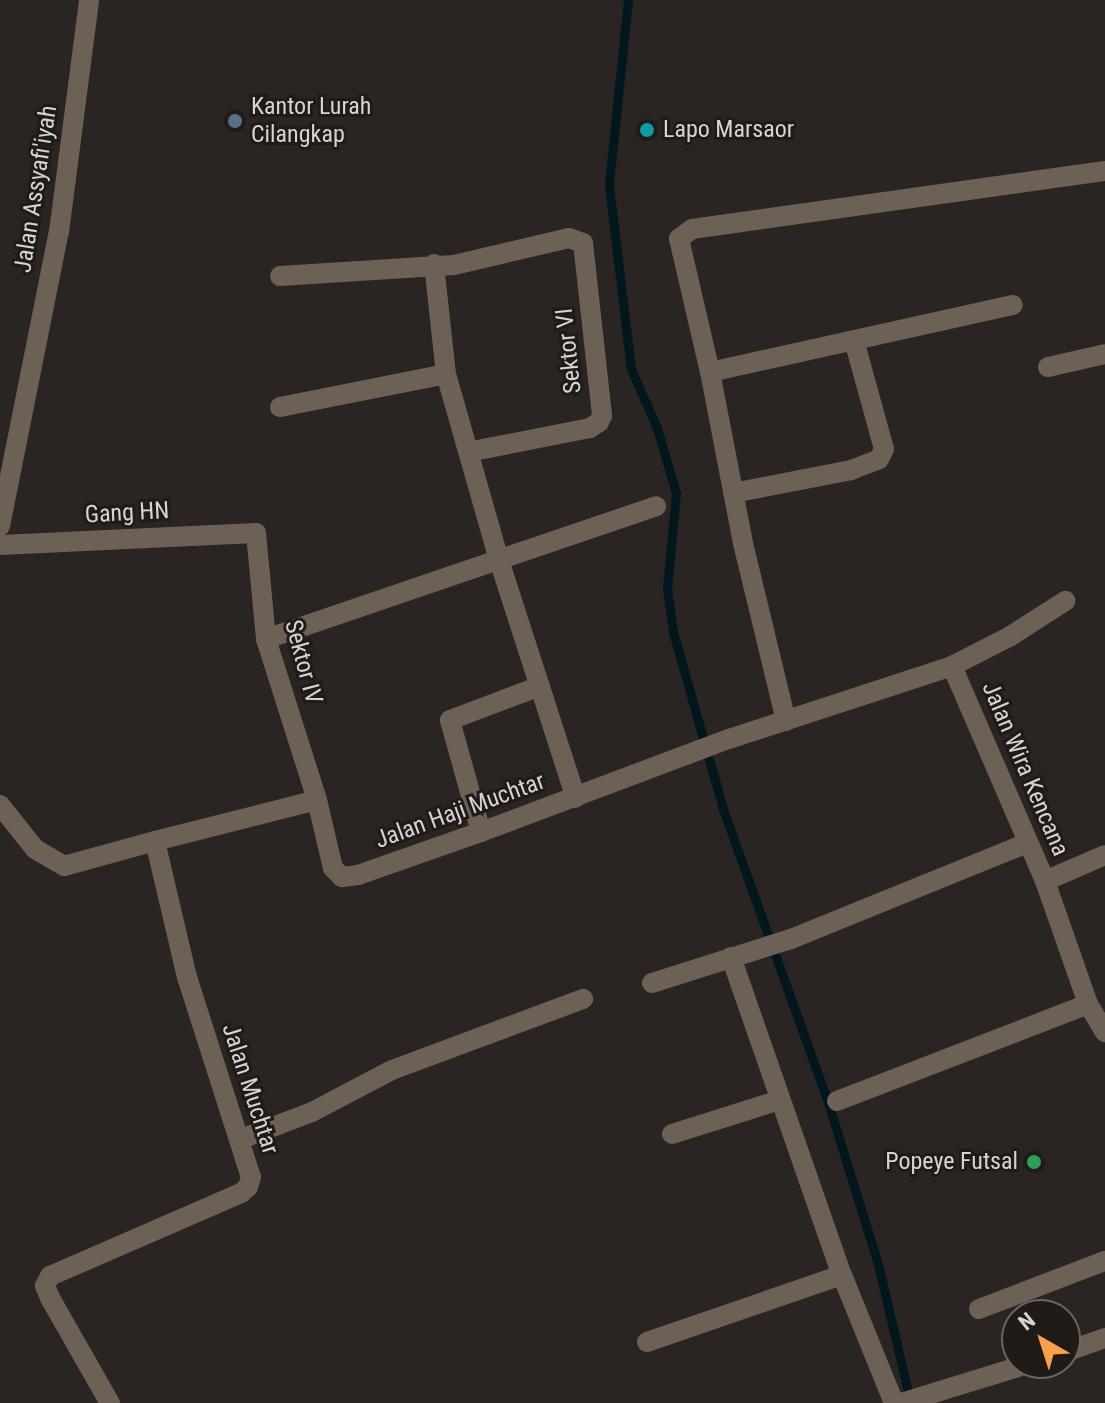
<!DOCTYPE html>
<html>
<head>
<meta charset="utf-8">
<style>
	body { margin:0 }
	#map { position:relative; width:1105px; height:1403px; overflow:hidden; background:#2a2422; font-family:"Roboto Condensed",sans-serif }
	div>[style] { position:absolute }
	.stream>* { height:9px; margin:-4.5px; padding:0 4.5px; transform-origin:4.5px; border-radius:4.5px; background:#02161d }
	.minor>* { height:20px; margin:-10px; padding:0 10px; transform-origin:10px; border-radius:10px; background:#6d6055 }
	.tertiary>* { height:20px; margin:-10px; padding:0 10px; transform-origin:10px; border-radius:10px; background:#6d6055 }
	.dots>* { width:22px; height:22px; translate:-50% -50%; box-sizing:border-box; border:4px solid #211b18; border-radius:50% }
	span { translate:-50% -50%; white-space:nowrap; text-align:center; line-height:1.15; -webkit-text-stroke:6px #211b18; paint-order:stroke }
	.poi-label { font-size:24px; color:#d8d4d3 }
	.left { translate:0 -50%; text-align:left }
	.right { translate:-100% -50%; text-align:right }
	.street-label { font-size:24px; color:#d8d4d3 }
	.north { position:absolute; left:1001px; top:1299px; width:80px; height:80px; box-sizing:border-box; background:#211b18; border:2px solid #6a6563; border-radius:50%; rotate:321deg; font-size:22px; font-weight:700; line-height:32px; text-align:center; color:#d8d4d3 }
	.north::after { content:''; display:block; margin:auto; width:28px; height:36px; background:#f9a04d; clip-path:polygon(50% 0,100% 100%,50% 72%,0 100%) }
</style>
</head>
<body>
<div id="map">
	<div class="stream">
		<div style="left:628px;top:0;width:186px;rotate:95.9deg"></div>
		<div style="left:609px;top:185px;width:185px;rotate:83.2deg"></div>
		<div style="left:631px;top:369px;width:64px;rotate:66.2deg"></div>
		<div style="left:657px;top:428px;width:68px;rotate:73.7deg"></div>
		<div style="left:676px;top:493px;width:95px;rotate:95.4deg"></div>
		<div style="left:667px;top:588px;width:44px;rotate:82.2deg"></div>
		<div style="left:673px;top:632px;width:184px;rotate:74.2deg"></div>
		<div style="left:723px;top:809px;width:305px;rotate:70.3deg"></div>
		<div style="left:826px;top:1096px;width:176px;rotate:72.8deg"></div>
		<div style="left:878px;top:1264px;width:140px;rotate:76.8deg"></div>
	</div>
	<div class="minor">
		<div style="left:434px;top:264px;width:111px;rotate:83.8deg"></div>
		<div style="left:446px;top:374px;width:190px;rotate:74.1deg"></div>
		<div style="left:498px;top:557px;width:253px;rotate:72.1deg"></div>
		<div style="left:280px;top:276px;width:174px;rotate:-3.6deg"></div>
		<div style="left:454px;top:265px;width:118px;rotate:-13.2deg"></div>
		<div style="left:569px;top:238px;width:15px;rotate:20deg"></div>
		<div style="left:583px;top:243px;width:174px;rotate:83.7deg"></div>
		<div style="left:602px;top:416px;width:7px;rotate:117deg"></div>
		<div style="left:599px;top:422px;width:11px;rotate:146deg"></div>
		<div style="left:590px;top:428px;width:124px;rotate:168.9deg"></div>
		<div style="left:1048px;top:367px;width:58px;rotate:-12.8deg"></div>
		<div style="left:710px;top:372px;width:310px;rotate:-12.5deg"></div>
		<div style="left:280px;top:407px;width:169px;rotate:-11.2deg"></div>
		<div style="left:733px;top:493px;width:120px;rotate:-11deg"></div>
		<div style="left:851px;top:470px;width:30px;rotate:-21deg"></div>
		<div style="left:879px;top:459px;width:11px;rotate:-63deg"></div>
		<div style="left:884px;top:449px;width:113px;rotate:-105.4deg"></div>
		<div style="left:0;top:545px;width:256px;rotate:-2.7deg"></div>
		<div style="left:256px;top:533px;width:106px;rotate:84.6deg"></div>
		<div style="left:266px;top:639px;width:169px;rotate:72.4deg"></div>
		<div style="left:317px;top:800px;width:70px;rotate:76.8deg"></div>
		<div style="left:333px;top:868px;width:13px;rotate:45deg"></div>
		<div style="left:342px;top:877px;width:16px;rotate:-7deg"></div>
		<div style="left:358px;top:875px;width:130px;rotate:-19.3deg"></div>
		<div style="left:481px;top:832px;width:265px;rotate:-20.6deg"></div>
		<div style="left:729px;top:739px;width:235px;rotate:-18.1deg"></div>
		<div style="left:952px;top:666px;width:234px;rotate:66.6deg"></div>
		<div style="left:1045px;top:881px;width:130px;rotate:70.7deg"></div>
		<div style="left:1088px;top:1004px;width:33px;rotate:59deg"></div>
		<div style="left:266px;top:639px;width:412px;rotate:-18.8deg"></div>
		<div style="left:952px;top:666px;width:64px;rotate:-27deg"></div>
		<div style="left:1009px;top:637px;width:67px;rotate:-32.7deg"></div>
		<div style="left:786px;top:721px;width:183px;rotate:-103.6deg"></div>
		<div style="left:743px;top:543px;width:174px;rotate:-100.9deg"></div>
		<div style="left:710px;top:372px;width:137px;rotate:-103.1deg"></div>
		<div style="left:679px;top:239px;width:16px;rotate:-38deg"></div>
		<div style="left:692px;top:229px;width:417px;rotate:-8deg"></div>
		<div style="left:0;top:805px;width:56px;rotate:51.5deg"></div>
		<div style="left:35px;top:849px;width:34px;rotate:30deg"></div>
		<div style="left:64px;top:866px;width:94px;rotate:-15.4deg"></div>
		<div style="left:155px;top:841px;width:140px;rotate:76.8deg"></div>
		<div style="left:187px;top:977px;width:210px;rotate:72.3deg"></div>
		<div style="left:251px;top:1177px;width:10px;rotate:107deg"></div>
		<div style="left:248px;top:1187px;width:9px;rotate:139deg"></div>
		<div style="left:241px;top:1193px;width:208px;rotate:156.5deg"></div>
		<div style="left:50px;top:1276px;width:11px;rotate:117deg"></div>
		<div style="left:45px;top:1286px;width:13px;rotate:67deg"></div>
		<div style="left:50px;top:1298px;width:121px;rotate:60.3deg"></div>
		<div style="left:481px;top:832px;width:116px;rotate:-105.5deg"></div>
		<div style="left:450px;top:720px;width:96px;rotate:-20.7deg"></div>
		<div style="left:155px;top:841px;width:167px;rotate:-14.2deg"></div>
		<div style="left:1045px;top:881px;width:65px;rotate:-23.4deg"></div>
		<div style="left:731px;top:957px;width:337px;rotate:70.8deg"></div>
		<div style="left:842px;top:1275px;width:138px;rotate:67.9deg"></div>
		<div style="left:652px;top:983px;width:146px;rotate:-17.6deg"></div>
		<div style="left:791px;top:939px;width:255px;rotate:-22.1deg"></div>
		<div style="left:837px;top:1101px;width:269px;rotate:-21.1deg"></div>
		<div style="left:672px;top:1134px;width:113px;rotate:-17.5deg"></div>
		<div style="left:241px;top:1139px;width:76px;rotate:-20.8deg"></div>
		<div style="left:312px;top:1112px;width:90px;rotate:-27.7deg"></div>
		<div style="left:392px;top:1070px;width:204px;rotate:-20.4deg"></div>
		<div style="left:979px;top:1309px;width:135px;rotate:-20.9deg"></div>
		<div style="left:647px;top:1342px;width:206px;rotate:-19deg"></div>
		<div style="left:1065px;top:1352px;width:42px;rotate:-19.3deg"></div>
		<div style="left:901px;top:1403px;width:136px;rotate:-17.1deg"></div>
	</div>
	<div class="tertiary">
		<div style="left:0;top:526px;width:300px;rotate:-78.7deg"></div>
		<div style="left:59px;top:232px;width:234px;rotate:-82.6deg"></div>
	</div>
	<div class="dots">
		<div style="left:235px;top:121px;background:#5c6f8a"></div>
		<div style="left:647px;top:130px;background:#0f9aa8"></div>
		<div style="left:1034px;top:1162px;background:#2e9e5b"></div>
	</div>
	<div class="poi-label">
		<span class="left" style="left:251px;top:121px">Kantor Lurah<br>Cilangkap</span>
		<span class="left" style="left:663px;top:130px">Lapo Marsaor</span>
		<span class="right" style="left:1018px;top:1162px">Popeye Futsal</span>
	</div>
	<div class="street-label">
		<span style="left:36px;top:189px;rotate:-81deg">Jalan Assyafi'iyah</span>
		<span style="left:569px;top:351px;rotate:-96deg">Sektor VI</span>
		<span style="left:127px;top:513px;rotate:-3deg">Gang HN</span>
		<span style="left:303px;top:662px;rotate:75deg">Sektor IV</span>
		<span style="left:1025px;top:769px;rotate:67deg">Jalan Wira Kencana</span>
		<span style="left:460px;top:811px;rotate:-20deg">Jalan Haji Muchtar</span>
		<span style="left:250px;top:1089px;rotate:72deg">Jalan Muchtar</span>
	</div>
	<div class="north">N</div>
</div>
</body>
</html>
